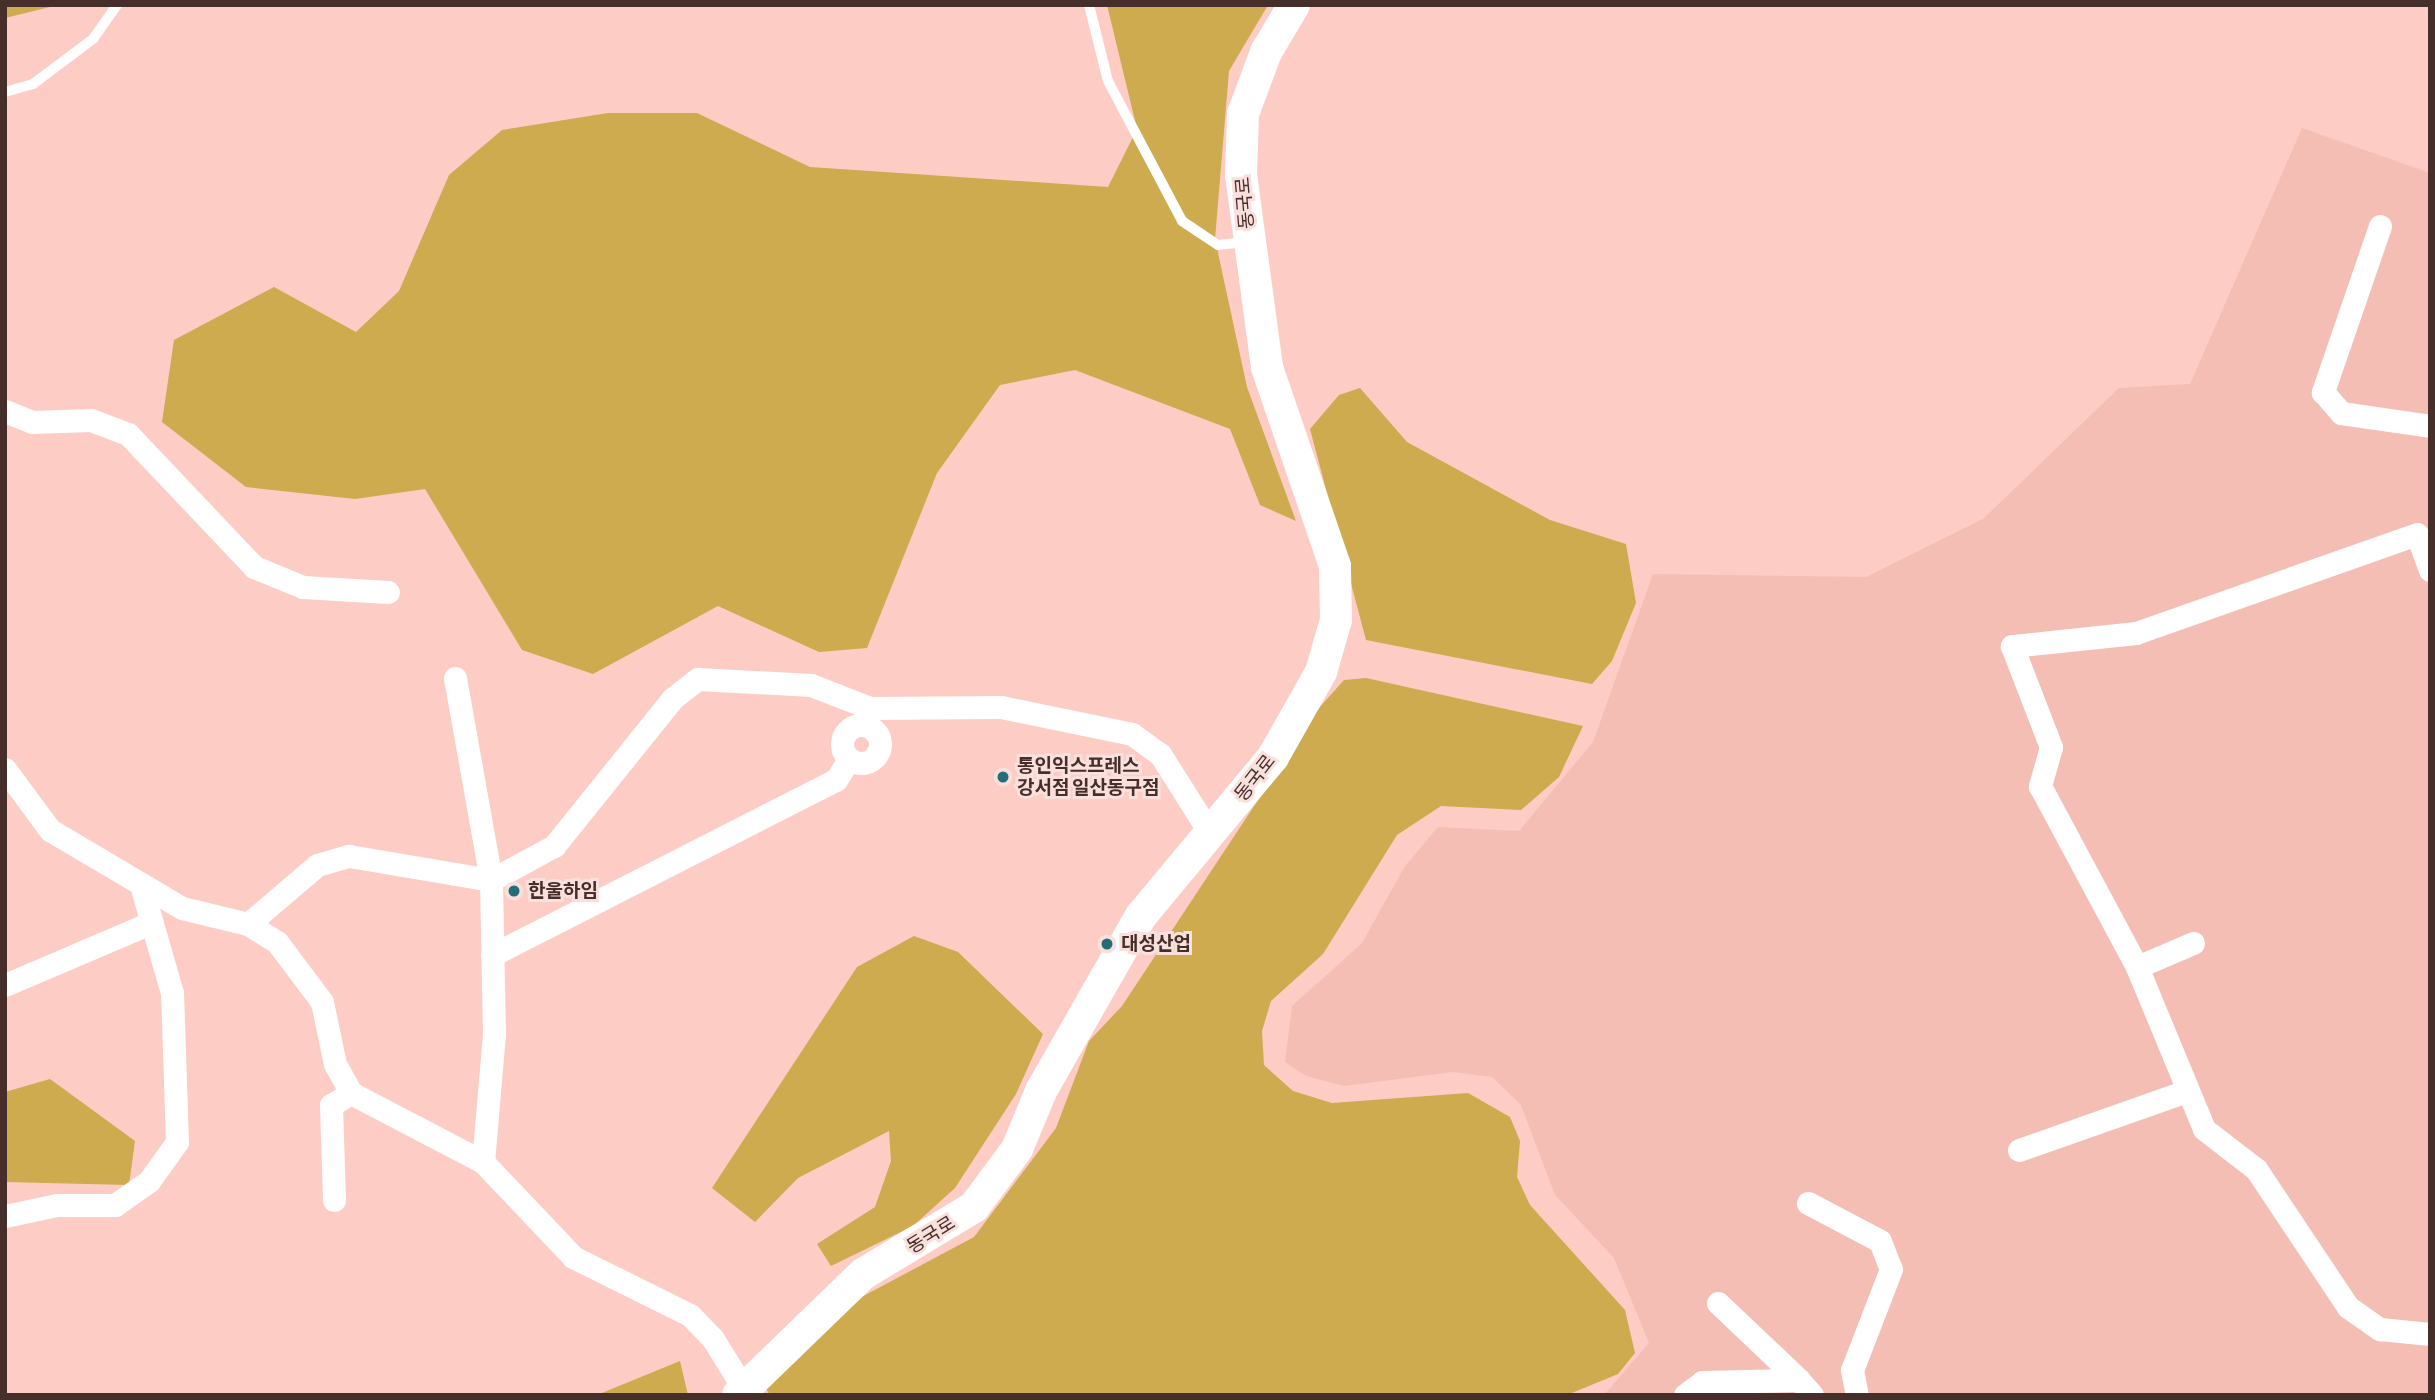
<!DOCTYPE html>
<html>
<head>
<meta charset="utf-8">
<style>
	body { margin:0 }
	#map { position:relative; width:2435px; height:1400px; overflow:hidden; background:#fdccc4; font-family:"Asap Condensed","Noto Sans KR",sans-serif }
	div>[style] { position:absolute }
	.built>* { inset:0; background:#f4beb5 }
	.green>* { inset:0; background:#cdab4e }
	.lane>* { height:10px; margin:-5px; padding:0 5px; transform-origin:5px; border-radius:5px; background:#fff }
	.street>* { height:23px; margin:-11.5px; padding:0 11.5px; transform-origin:11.5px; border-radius:11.5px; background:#fff }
	.street>.ring { margin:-11.5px; padding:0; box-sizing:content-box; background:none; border:23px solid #fff; border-radius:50% }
	.secondary>* { height:32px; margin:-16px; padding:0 16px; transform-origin:16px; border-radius:16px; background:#fff }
	.dots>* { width:19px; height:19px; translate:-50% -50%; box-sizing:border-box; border:4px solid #f9e0dc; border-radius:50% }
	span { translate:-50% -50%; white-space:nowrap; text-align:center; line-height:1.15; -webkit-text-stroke:6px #f9e0dc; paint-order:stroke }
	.street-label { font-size:19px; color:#462e2b }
	.poi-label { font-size:19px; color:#462e2b; font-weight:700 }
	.left { translate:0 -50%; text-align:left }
	.frame { position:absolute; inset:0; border:7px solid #462e2b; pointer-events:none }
</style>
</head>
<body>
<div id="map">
	<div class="built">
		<div style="clip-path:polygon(2302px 128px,2430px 173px,2430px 1395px,1604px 1395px,1649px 1343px,1614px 1258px,1555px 1195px,1521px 1105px,1492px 1077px,1453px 1072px,1344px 1086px,1306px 1076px,1285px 1062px,1292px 1006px,1362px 943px,1405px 866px,1438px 827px,1519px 831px,1593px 742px,1653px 574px,1866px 577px,1983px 519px,2119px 388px,2190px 384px)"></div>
	</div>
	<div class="green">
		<div style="clip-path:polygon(5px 5px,58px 5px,5px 18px)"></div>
		<div style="clip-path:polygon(1107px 5px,1268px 5px,1229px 71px,1215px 239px,1247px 387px,1296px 521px,1260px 505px,1230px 429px,1075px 370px,1000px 385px,937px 473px,867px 648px,819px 652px,718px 606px,593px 674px,522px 650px,425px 489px,355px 499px,246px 487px,162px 422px,174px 340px,274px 287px,356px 332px,399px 291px,449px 175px,502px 130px,608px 113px,697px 113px,810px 167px,1108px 187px,1137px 129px)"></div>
		<div style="clip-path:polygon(1360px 388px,1407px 442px,1550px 520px,1626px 544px,1636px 603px,1612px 661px,1592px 684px,1366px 640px,1310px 429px,1339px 395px)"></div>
		<div style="clip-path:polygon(1366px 678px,1583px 726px,1559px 777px,1521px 810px,1441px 806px,1397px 835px,1323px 954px,1271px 1001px,1262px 1031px,1264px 1065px,1293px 1091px,1332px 1103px,1468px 1093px,1510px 1117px,1520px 1141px,1517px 1177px,1530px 1205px,1625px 1310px,1635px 1353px,1618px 1374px,1567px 1395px,770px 1395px,764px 1386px,856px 1300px,974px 1237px,1056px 1128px,1089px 1041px,1122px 1006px,1319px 708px,1344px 680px)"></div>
		<div style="clip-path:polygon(914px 936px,958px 952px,1043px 1034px,1016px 1094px,955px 1188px,913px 1226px,831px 1266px,817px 1244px,875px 1207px,891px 1161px,889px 1131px,798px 1178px,755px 1222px,712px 1188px,857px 967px)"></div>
		<div style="clip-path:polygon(50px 1079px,135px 1141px,129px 1185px,5px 1182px,5px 1092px)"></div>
		<div style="clip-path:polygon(680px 1361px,688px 1395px,597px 1395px)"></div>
	</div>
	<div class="lane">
		<div style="left:1089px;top:5px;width:78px;rotate:76deg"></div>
		<div style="left:1108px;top:81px;width:158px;rotate:62.1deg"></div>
		<div style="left:1182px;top:221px;width:43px;rotate:33.7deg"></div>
		<div style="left:1218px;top:245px;width:28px;rotate:-6deg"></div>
		<div style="left:5px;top:92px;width:29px;rotate:-16deg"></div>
		<div style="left:33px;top:84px;width:75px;rotate:-36.9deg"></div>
		<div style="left:93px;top:39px;width:42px;rotate:-54.8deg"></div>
	</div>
	<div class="street">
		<div style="left:2380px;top:226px;width:176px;rotate:109deg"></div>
		<div style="left:2323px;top:392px;width:28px;rotate:49deg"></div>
		<div style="left:2341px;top:413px;width:90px;rotate:8.3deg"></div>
		<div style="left:5px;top:411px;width:29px;rotate:22deg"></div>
		<div style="left:32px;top:422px;width:59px;rotate:-1.9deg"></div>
		<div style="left:91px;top:420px;width:40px;rotate:21deg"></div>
		<div style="left:128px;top:434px;width:183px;rotate:46.5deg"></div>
		<div style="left:254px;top:567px;width:53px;rotate:22.2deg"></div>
		<div style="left:303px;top:587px;width:85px;rotate:3.4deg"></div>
		<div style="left:2430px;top:570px;width:38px;rotate:-110deg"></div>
		<div style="left:2417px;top:534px;width:298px;rotate:160.6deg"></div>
		<div style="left:2136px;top:633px;width:125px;rotate:174deg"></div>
		<div style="left:2012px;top:646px;width:108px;rotate:68.9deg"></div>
		<div style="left:2051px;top:747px;width:41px;rotate:105.8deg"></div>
		<div style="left:2040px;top:786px;width:205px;rotate:61.8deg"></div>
		<div style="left:2137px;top:967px;width:175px;rotate:67.5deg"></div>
		<div style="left:2204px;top:1129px;width:66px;rotate:37.6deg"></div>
		<div style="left:2256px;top:1169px;width:166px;rotate:56.3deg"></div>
		<div style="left:2348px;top:1307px;width:39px;rotate:35deg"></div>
		<div style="left:2380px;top:1329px;width:50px;rotate:5.7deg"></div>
		<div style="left:455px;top:678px;width:205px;rotate:79.9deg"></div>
		<div style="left:491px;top:880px;width:154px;rotate:88.9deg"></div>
		<div style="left:494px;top:1034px;width:128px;rotate:94.9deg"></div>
		<div class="ring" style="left:842px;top:725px;width:15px;height:15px"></div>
		<div style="left:5px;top:769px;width:76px;rotate:53.6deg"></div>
		<div style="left:50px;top:830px;width:153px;rotate:30.6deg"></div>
		<div style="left:182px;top:908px;width:68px;rotate:13.6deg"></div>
		<div style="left:248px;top:924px;width:34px;rotate:32deg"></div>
		<div style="left:277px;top:942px;width:75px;rotate:53.1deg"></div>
		<div style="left:322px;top:1002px;width:63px;rotate:78.2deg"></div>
		<div style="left:335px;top:1064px;width:33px;rotate:61deg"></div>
		<div style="left:351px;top:1093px;width:149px;rotate:27.6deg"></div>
		<div style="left:483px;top:1162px;width:131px;rotate:46.5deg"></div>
		<div style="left:573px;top:1257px;width:131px;rotate:26.4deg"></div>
		<div style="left:690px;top:1315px;width:33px;rotate:46deg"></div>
		<div style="left:713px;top:1339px;width:59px;rotate:58.2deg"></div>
		<div style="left:248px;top:924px;width:91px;rotate:-40.5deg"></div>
		<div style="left:317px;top:865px;width:33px;rotate:-16deg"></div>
		<div style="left:349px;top:856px;width:144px;rotate:9.6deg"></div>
		<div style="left:491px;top:880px;width:72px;rotate:-28.4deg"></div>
		<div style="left:554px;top:846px;width:189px;rotate:-51.2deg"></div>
		<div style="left:672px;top:699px;width:33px;rotate:-38deg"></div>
		<div style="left:698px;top:679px;width:113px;rotate:3deg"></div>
		<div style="left:811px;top:685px;width:63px;rotate:21.3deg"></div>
		<div style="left:870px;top:708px;width:131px;rotate:-0.4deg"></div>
		<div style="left:1001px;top:707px;width:134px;rotate:11.6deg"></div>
		<div style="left:1132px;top:734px;width:34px;rotate:36deg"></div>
		<div style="left:1160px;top:754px;width:93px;rotate:57.7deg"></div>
		<div style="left:492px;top:955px;width:386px;rotate:-27deg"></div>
		<div style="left:836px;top:780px;width:25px;rotate:-58deg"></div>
		<div style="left:2137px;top:967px;width:61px;rotate:-23.2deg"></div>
		<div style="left:5px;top:985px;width:155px;rotate:-23.1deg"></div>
		<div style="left:2019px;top:1150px;width:175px;rotate:-19.4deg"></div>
		<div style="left:334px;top:1200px;width:95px;rotate:-91.8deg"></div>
		<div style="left:331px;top:1105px;width:23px;rotate:-31deg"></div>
		<div style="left:1808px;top:1203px;width:81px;rotate:27.8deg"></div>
		<div style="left:1880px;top:1241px;width:30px;rotate:69deg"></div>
		<div style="left:1891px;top:1269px;width:108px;rotate:111.1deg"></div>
		<div style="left:1852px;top:1370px;width:25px;rotate:79deg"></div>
		<div style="left:5px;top:1216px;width:53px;rotate:-11.9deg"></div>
		<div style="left:57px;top:1205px;width:58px"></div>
		<div style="left:115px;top:1205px;width:42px;rotate:-35.2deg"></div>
		<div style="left:149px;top:1181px;width:48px;rotate:-54.3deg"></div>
		<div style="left:177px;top:1142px;width:149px;rotate:-91.9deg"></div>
		<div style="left:172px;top:993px;width:112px;rotate:-106deg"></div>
		<div style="left:1718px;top:1303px;width:112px;rotate:43.5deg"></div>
		<div style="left:1685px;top:1395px;width:21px;rotate:-37deg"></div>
		<div style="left:1702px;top:1382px;width:97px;rotate:-1.2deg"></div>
		<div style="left:1799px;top:1380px;width:20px;rotate:49deg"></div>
	</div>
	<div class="secondary">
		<div style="left:738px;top:1395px;width:174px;rotate:-44.1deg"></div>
		<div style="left:863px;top:1274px;width:130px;rotate:-31.1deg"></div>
		<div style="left:974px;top:1207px;width:72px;rotate:-53.4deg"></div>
		<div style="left:1017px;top:1149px;width:63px;rotate:-67.5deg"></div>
		<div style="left:1041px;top:1091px;width:202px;rotate:-60.3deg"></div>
		<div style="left:1141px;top:916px;width:207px;rotate:-50.3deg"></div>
		<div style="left:1273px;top:757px;width:98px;rotate:-60.5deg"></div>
		<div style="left:1321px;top:672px;width:54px;rotate:-73.9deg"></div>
		<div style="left:1336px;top:620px;width:54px;rotate:-91.1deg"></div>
		<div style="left:1335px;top:566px;width:210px;rotate:-108.9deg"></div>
		<div style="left:1267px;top:367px;width:194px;rotate:-97.7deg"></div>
		<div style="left:1241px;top:175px;width:61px;rotate:-88.1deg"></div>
		<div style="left:1243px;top:114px;width:66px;rotate:-69.6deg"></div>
		<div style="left:1266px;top:52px;width:55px;rotate:-59.2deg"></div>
	</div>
	<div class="dots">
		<div style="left:1003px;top:777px;background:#256e79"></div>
		<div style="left:514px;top:891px;background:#256e79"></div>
		<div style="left:1107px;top:944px;background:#256e79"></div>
	</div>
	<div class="street-label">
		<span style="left:1245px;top:203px;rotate:-95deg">동국로</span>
		<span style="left:1255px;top:778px;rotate:-52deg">동국로</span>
		<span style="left:931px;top:1235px;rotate:-32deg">동국로</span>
	</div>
	<div class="poi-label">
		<span class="left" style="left:1017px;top:777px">통인익스프레스<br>강서점 일산동구점</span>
		<span class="left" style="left:528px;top:891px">한울하임</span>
		<span class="left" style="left:1121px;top:944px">대성산업</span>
	</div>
	<div class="frame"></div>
</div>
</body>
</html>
